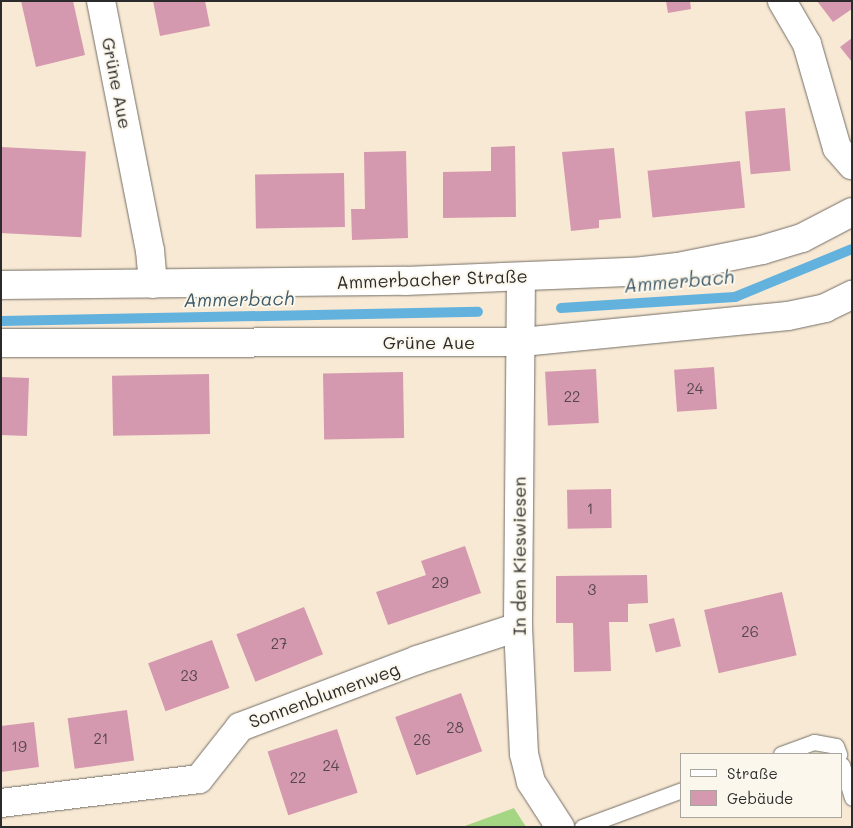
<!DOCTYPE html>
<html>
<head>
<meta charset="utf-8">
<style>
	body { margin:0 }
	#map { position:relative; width:853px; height:828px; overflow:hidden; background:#f8e9d4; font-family:Mali,sans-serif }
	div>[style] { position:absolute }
	.green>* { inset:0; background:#a5d684 }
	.stream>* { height:10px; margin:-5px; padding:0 5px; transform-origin:5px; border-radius:5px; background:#63b2dd }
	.building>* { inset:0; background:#d599af; transform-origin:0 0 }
	.roads { filter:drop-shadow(0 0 1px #736e66) drop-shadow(0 0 1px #736e66) }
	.lane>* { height:15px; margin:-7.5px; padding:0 7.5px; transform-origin:7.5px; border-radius:7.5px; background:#fff }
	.street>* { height:28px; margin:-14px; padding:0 14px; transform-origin:14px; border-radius:14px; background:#fff }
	span { translate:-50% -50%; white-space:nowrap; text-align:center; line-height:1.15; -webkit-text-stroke:4px #fbf7ec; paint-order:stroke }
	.number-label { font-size:15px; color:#56464c }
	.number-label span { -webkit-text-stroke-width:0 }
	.street-label { font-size:18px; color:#2b2b2b }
	.water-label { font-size:19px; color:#3f5a69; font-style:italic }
	.frame { position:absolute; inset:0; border:2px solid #2b2b2b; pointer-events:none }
	.legend { position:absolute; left:680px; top:753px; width:162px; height:65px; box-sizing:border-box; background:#fbf7ec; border:1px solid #a8a59f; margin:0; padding:6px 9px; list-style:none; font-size:15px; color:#2b2b2b }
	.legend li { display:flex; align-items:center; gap:10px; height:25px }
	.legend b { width:25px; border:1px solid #a8a59f }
</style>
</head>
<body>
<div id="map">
	<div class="green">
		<div style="clip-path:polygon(514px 808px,526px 827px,462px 827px)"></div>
	</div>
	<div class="stream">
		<div style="left:561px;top:308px;width:174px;rotate:-3.6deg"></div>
		<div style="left:735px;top:297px;width:126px;rotate:-22.3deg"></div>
		<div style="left:1px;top:321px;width:477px;rotate:-1.1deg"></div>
	</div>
	<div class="building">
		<div style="clip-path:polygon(21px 1px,73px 1px,85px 55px,36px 67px)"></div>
		<div style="clip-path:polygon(153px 1px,205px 1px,210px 26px,160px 36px)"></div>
		<div style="clip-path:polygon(666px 1px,690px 1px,691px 9px,668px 13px)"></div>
		<div style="clip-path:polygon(817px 1px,852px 1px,852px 9px,833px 22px)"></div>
		<div style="clip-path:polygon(852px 38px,852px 62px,840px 47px)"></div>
		<div style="left:785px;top:108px;width:63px;height:40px;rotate:85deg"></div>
		<div style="clip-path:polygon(515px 146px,516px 217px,443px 218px,443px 172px,491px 171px,491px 147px)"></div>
		<div style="left:1px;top:147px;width:85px;height:86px;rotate:3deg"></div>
		<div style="clip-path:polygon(614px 148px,621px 218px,599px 220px,599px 228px,571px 231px,562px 152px)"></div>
		<div style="clip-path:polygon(406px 151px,408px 238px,352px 240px,351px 209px,365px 209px,364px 152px)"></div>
		<div style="left:740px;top:161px;width:47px;height:93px;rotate:84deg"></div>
		<div style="left:344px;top:173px;width:54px;height:89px;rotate:89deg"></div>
		<div style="left:714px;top:367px;width:42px;height:40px;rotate:86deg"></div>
		<div style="left:596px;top:369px;width:54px;height:51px;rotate:87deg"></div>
		<div style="left:403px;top:372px;width:66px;height:80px;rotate:89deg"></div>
		<div style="left:209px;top:374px;width:60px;height:97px;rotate:89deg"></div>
		<div style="left:1px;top:377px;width:28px;height:58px;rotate:2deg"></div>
		<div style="left:611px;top:489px;width:39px;height:44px;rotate:89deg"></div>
		<div style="clip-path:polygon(465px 546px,481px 593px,388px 625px,376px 592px,426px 575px,421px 561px)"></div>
		<div style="clip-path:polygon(647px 575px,648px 603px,628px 604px,628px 622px,609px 622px,611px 671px,574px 672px,573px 623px,556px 623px,556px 576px)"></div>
		<div style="left:782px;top:592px;width:65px;height:80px;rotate:77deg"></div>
		<div style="left:304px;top:607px;width:51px;height:73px;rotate:68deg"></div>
		<div style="left:674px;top:618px;width:29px;height:26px;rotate:76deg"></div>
		<div style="left:212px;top:640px;width:51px;height:68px;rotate:70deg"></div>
		<div style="left:461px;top:693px;width:62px;height:70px;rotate:70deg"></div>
		<div style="left:127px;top:710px;width:51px;height:60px;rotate:82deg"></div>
		<div style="clip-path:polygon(34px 722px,39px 767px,1px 772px,1px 726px)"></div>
		<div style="left:337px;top:729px;width:67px;height:73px;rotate:72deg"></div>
	</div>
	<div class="roads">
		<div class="lane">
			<div style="left:781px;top:754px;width:35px;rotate:-20deg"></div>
			<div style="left:814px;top:742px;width:22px;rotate:10deg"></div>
			<div style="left:836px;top:746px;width:9px;rotate:69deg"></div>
			<div style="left:842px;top:765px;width:34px;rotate:73deg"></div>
			<div style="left:582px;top:827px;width:107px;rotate:-20.3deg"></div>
		</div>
		<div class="street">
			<div style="left:101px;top:1px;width:254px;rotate:78.9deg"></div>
			<div style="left:150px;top:250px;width:34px;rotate:85deg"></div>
			<div style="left:782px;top:1px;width:50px;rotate:59.8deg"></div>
			<div style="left:807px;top:44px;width:108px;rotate:73.9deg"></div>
			<div style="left:837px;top:148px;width:23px;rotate:49deg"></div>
			<div style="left:521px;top:277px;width:350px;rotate:90.5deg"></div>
			<div style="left:518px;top:627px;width:127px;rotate:87.3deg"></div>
			<div style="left:524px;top:754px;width:29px;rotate:76deg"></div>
			<div style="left:531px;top:782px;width:54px;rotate:57.2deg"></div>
			<div style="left:1px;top:285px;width:404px;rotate:-0.6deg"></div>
			<div style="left:405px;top:281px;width:229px;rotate:-2.3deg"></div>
			<div style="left:634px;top:272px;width:44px;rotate:-6.5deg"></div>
			<div style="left:678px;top:267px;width:86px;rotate:-11.4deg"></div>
			<div style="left:762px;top:250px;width:42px;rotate:-16.7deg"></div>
			<div style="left:802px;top:238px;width:56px;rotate:-27.5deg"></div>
			<div style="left:1px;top:343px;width:521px;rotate:-0.11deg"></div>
			<div style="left:522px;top:342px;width:267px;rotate:-5.6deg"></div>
			<div style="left:788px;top:316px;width:38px;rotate:-12deg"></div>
			<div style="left:825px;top:308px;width:30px;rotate:-26deg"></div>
			<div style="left:1px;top:803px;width:199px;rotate:-6.9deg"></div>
			<div style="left:199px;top:779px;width:66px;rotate:-51.7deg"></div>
			<div style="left:240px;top:727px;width:189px;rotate:-20.7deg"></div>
			<div style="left:417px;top:660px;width:106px;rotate:-18.1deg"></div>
		</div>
	</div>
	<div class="number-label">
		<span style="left:695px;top:389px">24</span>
		<span style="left:572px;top:397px">22</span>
		<span style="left:590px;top:509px">1</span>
		<span style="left:440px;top:583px">29</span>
		<span style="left:592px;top:590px">3</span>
		<span style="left:750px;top:632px">26</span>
		<span style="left:279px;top:644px">27</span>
		<span style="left:189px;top:676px">23</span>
		<span style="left:455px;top:728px">28</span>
		<span style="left:101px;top:739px">21</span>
		<span style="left:422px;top:740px">26</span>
		<span style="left:19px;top:747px">19</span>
		<span style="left:331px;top:766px">24</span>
		<span style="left:298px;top:778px">22</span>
	</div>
	<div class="street-label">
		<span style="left:117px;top:83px;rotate:79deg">Grüne Aue</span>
		<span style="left:432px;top:279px;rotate:-2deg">Ammerbacher Straße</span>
		<span style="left:429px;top:342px">Grüne Aue</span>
		<span style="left:519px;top:556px;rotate:-90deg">In den Kieswiesen</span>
		<span style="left:324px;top:695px;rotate:-20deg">Sonnenblumenweg</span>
	</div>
	<div class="water-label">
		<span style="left:679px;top:281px;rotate:-5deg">Ammerbach</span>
		<span style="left:239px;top:299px;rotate:-1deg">Ammerbach</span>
	</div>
	<div class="frame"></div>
	<ul class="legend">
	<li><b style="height:6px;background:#fff"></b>Straße</li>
	<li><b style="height:14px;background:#d599af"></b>Gebäude</li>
	</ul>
</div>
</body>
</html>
